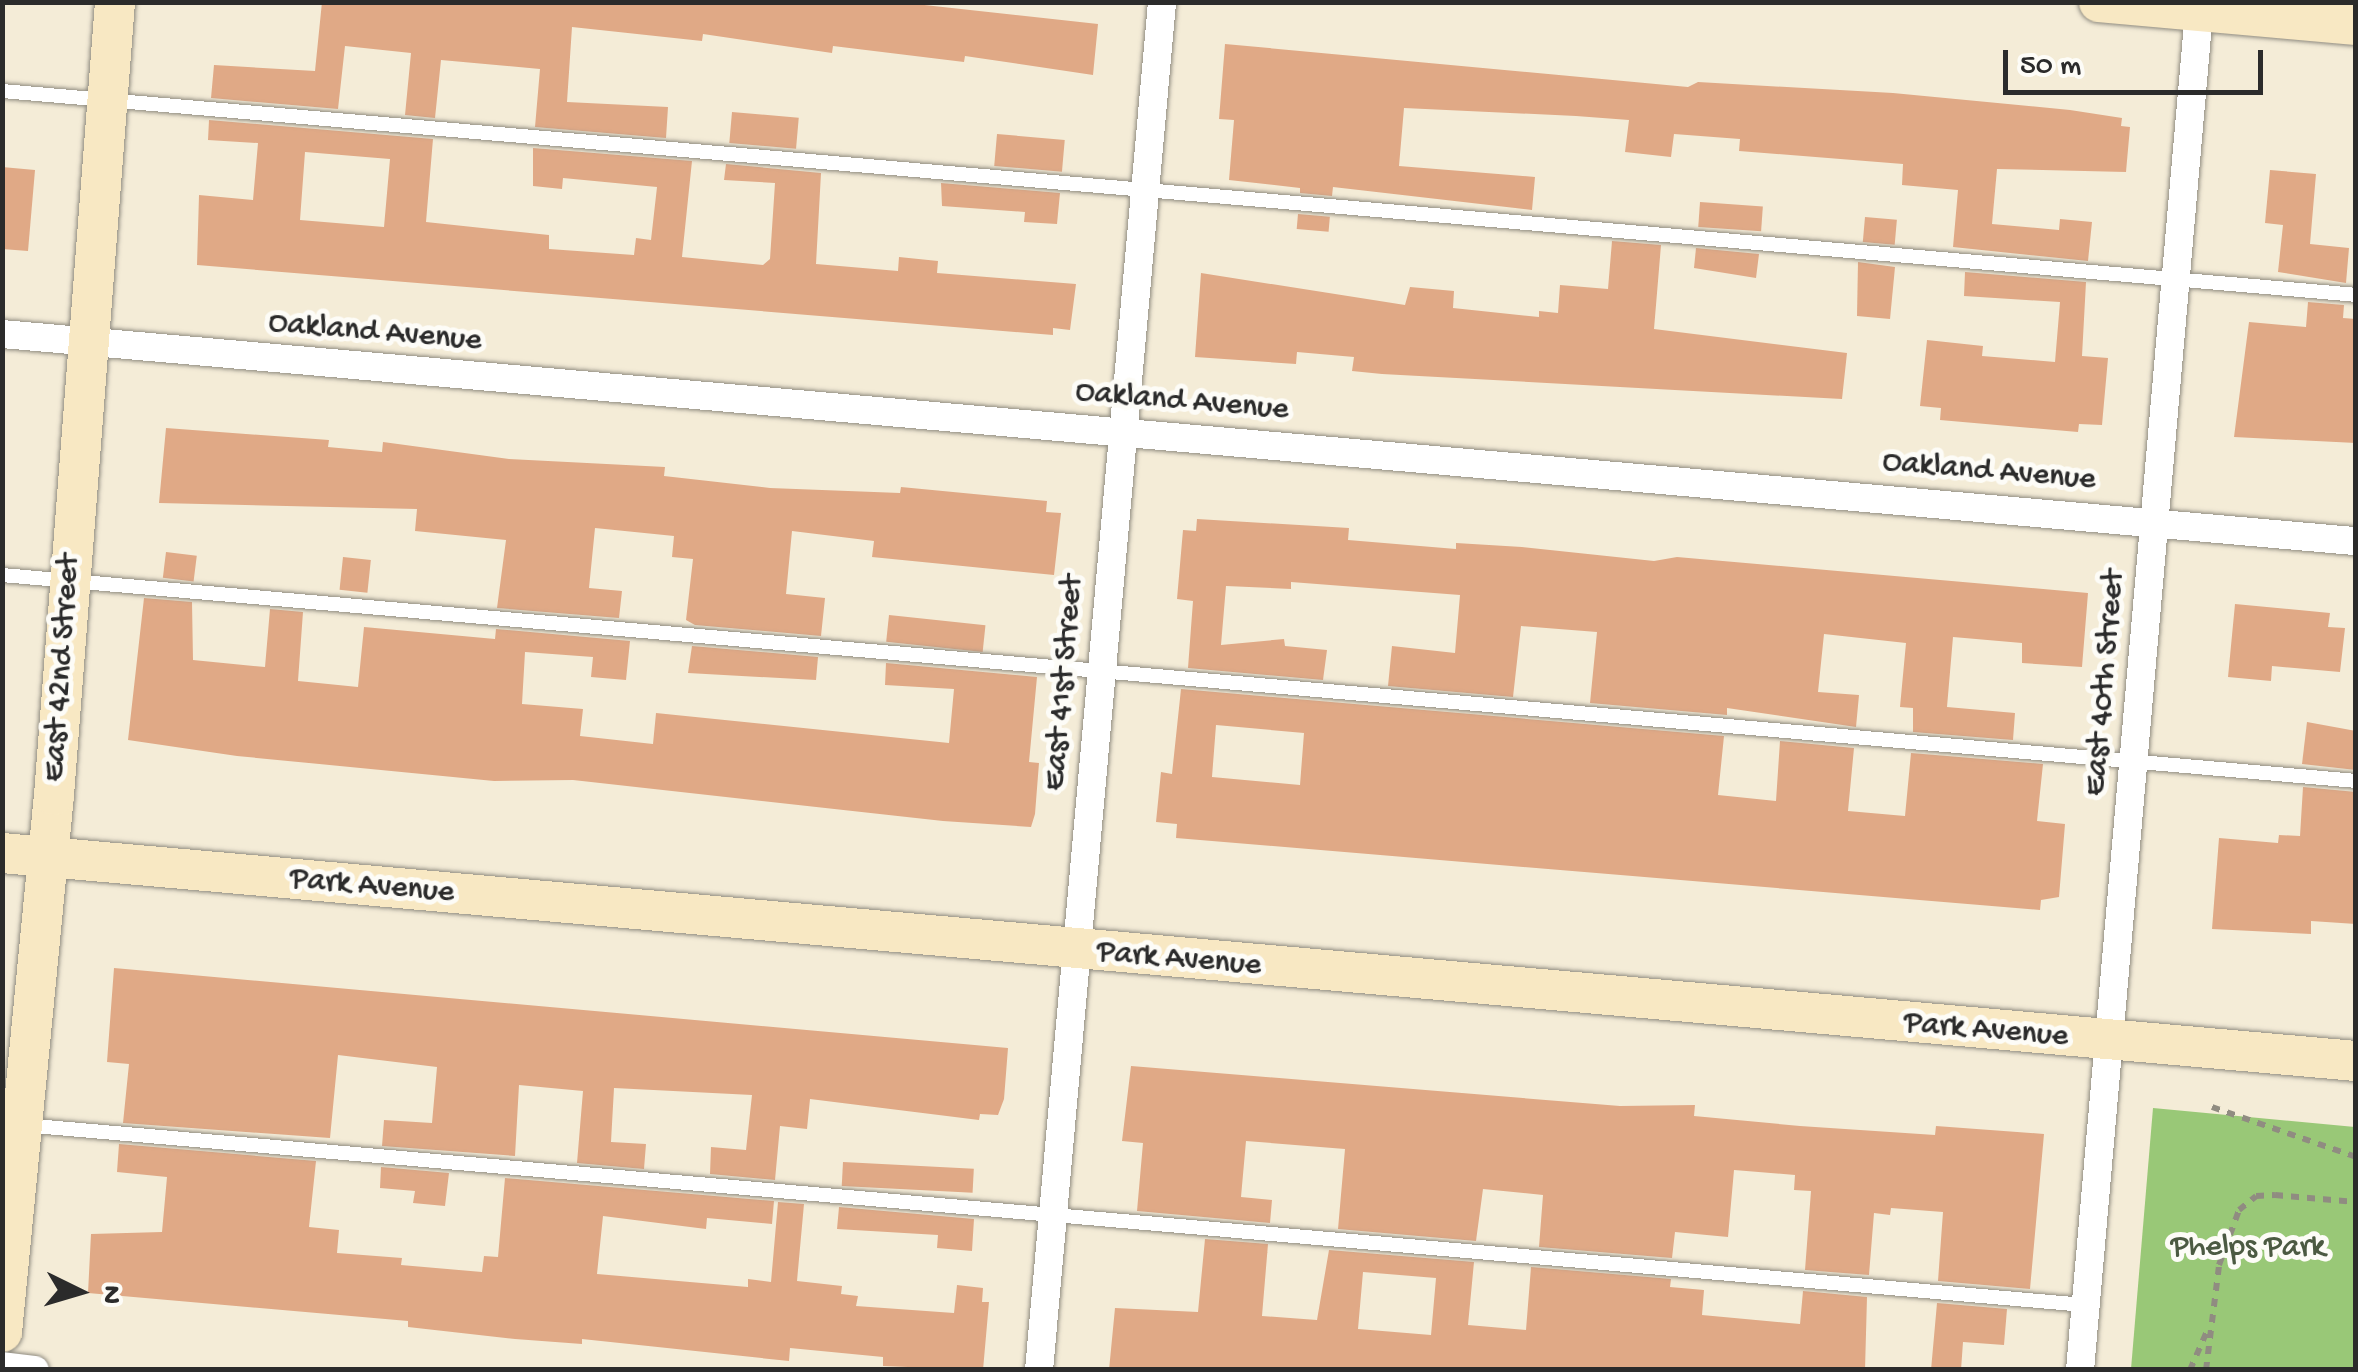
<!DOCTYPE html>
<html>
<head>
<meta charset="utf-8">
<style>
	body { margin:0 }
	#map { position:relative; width:2358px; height:1372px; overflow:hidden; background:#f4ecd7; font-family:"Gochi Hand",sans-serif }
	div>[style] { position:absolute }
	.green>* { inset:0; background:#99c877 }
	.building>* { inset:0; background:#e0a986; transform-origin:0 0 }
	.path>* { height:6px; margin-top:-3px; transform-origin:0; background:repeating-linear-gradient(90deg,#908c81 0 8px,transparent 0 16px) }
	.roads { filter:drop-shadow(0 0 2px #908c81) drop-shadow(0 0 2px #908c81) }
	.lane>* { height:14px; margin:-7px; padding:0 7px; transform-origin:7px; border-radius:7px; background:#fff }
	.street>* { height:28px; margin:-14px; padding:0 14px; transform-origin:14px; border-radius:14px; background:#fff }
	.secondary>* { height:40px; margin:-20px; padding:0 20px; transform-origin:20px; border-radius:20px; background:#f8e8c3 }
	span { translate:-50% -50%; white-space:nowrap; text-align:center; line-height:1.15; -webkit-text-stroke:10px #fdfcf7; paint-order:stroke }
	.street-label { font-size:32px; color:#2b2b2b }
	.park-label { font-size:32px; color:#4c5a42 }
	.frame { position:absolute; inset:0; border:5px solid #2b2b2b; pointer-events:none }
	.north { position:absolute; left:30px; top:1242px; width:100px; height:100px; -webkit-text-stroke:8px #fdfcf7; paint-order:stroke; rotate:95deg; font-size:28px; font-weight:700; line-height:40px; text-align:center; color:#2b2b2b }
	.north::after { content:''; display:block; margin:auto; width:35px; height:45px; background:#2b2b2b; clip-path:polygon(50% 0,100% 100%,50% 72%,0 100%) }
	.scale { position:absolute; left:2003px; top:50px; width:260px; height:45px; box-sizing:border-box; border:5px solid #2b2b2b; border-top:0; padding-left:12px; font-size:30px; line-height:35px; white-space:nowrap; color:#2b2b2b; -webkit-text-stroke:8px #fdfcf7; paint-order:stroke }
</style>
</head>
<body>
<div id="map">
	<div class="green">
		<div style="clip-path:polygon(2153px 1108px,2355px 1127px,2355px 1369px,2131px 1369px)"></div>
	</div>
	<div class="building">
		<div style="clip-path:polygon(322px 2px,897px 2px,1098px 24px,1093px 75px,965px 56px,964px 62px,833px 46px,832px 53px,703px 34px,702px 41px,572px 27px,567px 102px,668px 107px,666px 138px,535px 127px,540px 69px,441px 60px,435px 118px,405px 115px,411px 53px,345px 46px,338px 109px,211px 98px,214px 65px,315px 71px)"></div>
		<div style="clip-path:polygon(1225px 44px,1688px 87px,1698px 82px,1893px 93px,2070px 110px,2122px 118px,2121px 126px,2130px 127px,2126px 172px,1997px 169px,1992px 224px,2059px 230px,2060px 219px,2092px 222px,2088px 261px,1953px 247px,1958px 190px,1902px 185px,1903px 164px,1739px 151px,1740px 139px,1674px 134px,1671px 157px,1625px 152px,1629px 120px,1576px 116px,1404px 108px,1399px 166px,1535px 177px,1532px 210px,1333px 187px,1332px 196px,1300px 193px,1300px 188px,1229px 180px,1234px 120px,1219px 119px)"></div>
		<div style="left:732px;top:112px;width:67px;height:31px;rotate:5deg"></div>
		<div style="clip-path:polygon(evenodd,209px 120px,433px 139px,426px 222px,549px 235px,549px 249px,634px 255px,636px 238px,651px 240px,657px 187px,563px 178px,562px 189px,533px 186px,533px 148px,692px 161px,682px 257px,763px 265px,770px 259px,775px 183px,724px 180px,726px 164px,821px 173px,816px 264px,898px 271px,899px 257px,938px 261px,937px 273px,1076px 284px,1070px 330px,1053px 328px,1053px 335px,197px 265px,199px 195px,253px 200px,258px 143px,208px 140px,209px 120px,305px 152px,390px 159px,384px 227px,300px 220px,305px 152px)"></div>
		<div style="left:997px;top:134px;width:68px;height:32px;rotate:5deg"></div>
		<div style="clip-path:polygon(2px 167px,35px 170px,28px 251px,2px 249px)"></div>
		<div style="clip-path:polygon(2270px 170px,2316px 174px,2310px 244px,2349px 248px,2346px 283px,2278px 272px,2283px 225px,2265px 223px)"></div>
		<div style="clip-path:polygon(941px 183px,1060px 193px,1057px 224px,1024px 222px,1025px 212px,942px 206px)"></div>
		<div style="left:1700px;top:202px;width:63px;height:25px;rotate:4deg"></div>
		<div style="left:1298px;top:214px;width:32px;height:15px;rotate:5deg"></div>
		<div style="left:1865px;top:217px;width:32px;height:25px;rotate:5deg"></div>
		<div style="clip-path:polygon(1612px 241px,1661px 245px,1654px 329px,1847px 353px,1842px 399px,1382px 374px,1352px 371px,1354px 357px,1297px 352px,1296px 364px,1195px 357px,1201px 273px,1405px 305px,1410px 287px,1454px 291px,1453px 308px,1539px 317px,1539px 311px,1558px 313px,1560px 285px,1608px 289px)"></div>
		<div style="clip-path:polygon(1696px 248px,1759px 254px,1756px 278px,1694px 268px)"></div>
		<div style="clip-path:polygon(1858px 262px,1895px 267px,1890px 319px,1857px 316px)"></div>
		<div style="clip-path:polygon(1965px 272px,2086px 282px,2082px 356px,2108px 358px,2102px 425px,2079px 424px,2078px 432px,1940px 420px,1941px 408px,1920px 406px,1927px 340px,1983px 346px,1982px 356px,2055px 362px,2060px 302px,1964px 296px)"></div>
		<div style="clip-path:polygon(2308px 302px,2344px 305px,2343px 318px,2356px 319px,2356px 443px,2234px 437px,2249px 322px,2306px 327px)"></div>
		<div style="clip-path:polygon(166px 428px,329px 440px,328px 447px,382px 452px,383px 442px,509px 459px,665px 467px,664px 476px,770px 488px,900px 493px,901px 487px,1047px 501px,1046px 512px,1061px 513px,1054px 575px,872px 557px,874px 541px,792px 531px,786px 594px,825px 598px,821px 636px,695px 625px,686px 620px,693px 559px,672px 557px,674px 536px,595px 528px,589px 588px,622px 591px,619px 618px,497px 608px,506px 540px,415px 531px,417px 509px,159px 503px)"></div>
		<div style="clip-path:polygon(1197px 519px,1349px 528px,1348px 540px,1456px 549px,1456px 543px,1522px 547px,1654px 561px,1677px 557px,2088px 593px,2082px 667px,2022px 663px,2022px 643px,1953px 637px,1947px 707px,2015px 713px,2013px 740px,1913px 732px,1913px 708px,1900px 707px,1906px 643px,1824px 634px,1818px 692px,1859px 695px,1856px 727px,1727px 708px,1727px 715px,1590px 703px,1597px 632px,1521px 626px,1513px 697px,1388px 686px,1392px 646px,1455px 653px,1460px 595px,1291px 582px,1291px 589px,1226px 586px,1221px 645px,1284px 639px,1285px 646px,1327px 650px,1323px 680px,1188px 668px,1193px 601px,1177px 599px,1183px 530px,1196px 531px)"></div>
		<div style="left:166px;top:552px;width:31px;height:26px;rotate:7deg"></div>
		<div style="left:343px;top:557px;width:28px;height:33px;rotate:6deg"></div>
		<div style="clip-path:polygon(144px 598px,192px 602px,193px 660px,265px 667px,270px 609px,303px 612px,298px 681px,358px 687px,364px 627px,495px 639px,496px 629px,630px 641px,626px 680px,591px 677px,593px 657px,525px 652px,522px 704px,583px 709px,580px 736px,653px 744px,656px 713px,949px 743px,954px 689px,885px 685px,886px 663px,1037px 677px,1029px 762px,1039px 763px,1035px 814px,1031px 827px,943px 821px,573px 780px,494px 781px,237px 756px,128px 740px)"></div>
		<div style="clip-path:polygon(2235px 604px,2330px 613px,2328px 627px,2345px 628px,2340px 672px,2272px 666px,2271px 681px,2228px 677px)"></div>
		<div style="left:889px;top:615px;width:97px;height:27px;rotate:6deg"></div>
		<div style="clip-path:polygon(692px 646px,818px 657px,816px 680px,688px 673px)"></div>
		<div style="clip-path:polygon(evenodd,1181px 689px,1724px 736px,1718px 795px,1776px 801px,1780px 741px,1854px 748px,1848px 811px,1905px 816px,1911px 753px,2043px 764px,2037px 821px,2065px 824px,2059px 897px,2041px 900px,2040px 910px,1176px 838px,1177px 824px,1156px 822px,1161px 772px,1172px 774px,1181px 689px,1216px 725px,1304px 733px,1300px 785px,1212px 777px,1216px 725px)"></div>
		<div style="clip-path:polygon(2307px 722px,2356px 731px,2356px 770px,2302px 764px)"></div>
		<div style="clip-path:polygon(2303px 787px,2356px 792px,2356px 924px,2311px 921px,2311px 934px,2212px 929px,2219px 838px,2278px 843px,2279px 835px,2300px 836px)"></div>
		<div style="clip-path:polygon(114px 968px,1008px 1048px,1004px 1099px,998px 1115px,980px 1114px,979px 1120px,810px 1099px,807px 1129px,780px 1126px,775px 1180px,710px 1174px,711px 1147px,746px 1150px,752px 1095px,614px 1088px,611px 1142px,646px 1144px,644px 1169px,577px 1163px,583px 1091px,519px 1085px,515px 1156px,382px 1146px,384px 1120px,432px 1123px,437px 1067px,338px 1055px,330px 1138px,123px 1123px,129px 1064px,107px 1062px)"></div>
		<div style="clip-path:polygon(1131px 1066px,1620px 1106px,1695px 1105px,1694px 1116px,1800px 1126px,1935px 1135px,1936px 1126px,2044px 1134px,2030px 1289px,1938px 1281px,1943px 1212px,1891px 1208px,1890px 1215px,1874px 1213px,1869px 1275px,1805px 1270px,1811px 1191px,1794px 1190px,1795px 1175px,1734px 1170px,1728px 1237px,1675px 1232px,1672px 1258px,1539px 1247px,1543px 1195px,1483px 1189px,1476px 1241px,1338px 1229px,1345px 1149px,1246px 1141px,1241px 1197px,1272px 1200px,1270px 1223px,1137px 1211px,1143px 1143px,1122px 1141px)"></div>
		<div style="clip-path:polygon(119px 1144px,316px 1161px,309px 1227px,339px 1230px,337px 1253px,402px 1258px,401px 1265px,482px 1272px,484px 1256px,498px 1257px,505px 1178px,774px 1201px,772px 1224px,707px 1218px,706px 1229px,603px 1216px,597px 1274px,748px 1287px,748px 1279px,771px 1282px,778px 1202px,804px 1204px,797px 1281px,842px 1286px,841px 1294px,858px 1296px,856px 1306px,954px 1313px,957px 1285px,983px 1288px,982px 1302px,989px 1302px,983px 1370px,883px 1366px,883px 1357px,790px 1348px,789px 1361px,582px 1339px,582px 1344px,515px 1339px,408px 1327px,408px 1321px,88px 1293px,91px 1234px,162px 1232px,167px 1177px,117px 1172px)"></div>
		<div style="left:843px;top:1162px;width:131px;height:24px;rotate:3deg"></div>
		<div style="clip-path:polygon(381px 1167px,449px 1173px,445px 1206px,413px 1203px,415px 1191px,380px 1188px)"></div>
		<div style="clip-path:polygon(839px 1207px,974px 1219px,972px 1251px,937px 1248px,938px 1235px,837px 1229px)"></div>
		<div style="clip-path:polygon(evenodd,1205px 1239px,1268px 1244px,1262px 1316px,1317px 1320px,1329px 1250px,1474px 1262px,1468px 1325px,1526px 1330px,1531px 1267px,1671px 1279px,1670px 1287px,1704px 1290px,1702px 1315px,1800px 1324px,1803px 1291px,1867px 1297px,1865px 1370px,1109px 1370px,1115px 1308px,1198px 1312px,1205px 1239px,1363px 1272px,1436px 1278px,1431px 1335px,1358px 1329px,1363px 1272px)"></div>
		<div style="clip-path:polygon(1937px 1303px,2007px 1309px,2004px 1345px,1963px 1342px,1961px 1370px,1931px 1370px)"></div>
	</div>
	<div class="path">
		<div style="left:2212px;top:1107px;width:152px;rotate:19.1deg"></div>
		<div style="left:2190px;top:1370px;width:43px;rotate:-66.4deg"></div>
		<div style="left:2206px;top:1370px;width:106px;rotate:-82.9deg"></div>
		<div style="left:2219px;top:1265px;width:59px;rotate:-70deg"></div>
		<div style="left:2239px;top:1210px;width:22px;rotate:-39deg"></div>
		<div style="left:2256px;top:1196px;width:19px;rotate:-3deg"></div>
		<div style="left:2275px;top:1195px;width:81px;rotate:4.9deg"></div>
	</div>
	<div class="roads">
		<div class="lane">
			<div style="left:2px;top:91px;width:2363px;rotate:4.95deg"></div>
			<div style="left:2px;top:575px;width:2363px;rotate:5deg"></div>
			<div style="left:23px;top:1125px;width:2071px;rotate:4.99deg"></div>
		</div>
		<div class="street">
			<div style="left:2px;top:334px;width:2363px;rotate:5.03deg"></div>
			<div style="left:2px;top:1366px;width:33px;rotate:7deg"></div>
			<div style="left:1039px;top:1370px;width:1374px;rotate:-84.86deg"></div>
			<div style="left:2080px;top:1370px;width:1373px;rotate:-84.99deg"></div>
		</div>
		<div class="secondary">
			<div style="left:2099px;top:2px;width:258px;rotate:5.1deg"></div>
			<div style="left:2px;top:853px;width:2363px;rotate:5.05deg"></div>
			<div style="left:2px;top:1332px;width:540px;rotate:-84.47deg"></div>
			<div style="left:54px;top:795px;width:795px;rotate:-85.6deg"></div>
		</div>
	</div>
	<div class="street-label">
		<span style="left:375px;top:333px;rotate:5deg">Oakland Avenue</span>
		<span style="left:1182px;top:402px;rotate:5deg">Oakland Avenue</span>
		<span style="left:1989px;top:472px;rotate:5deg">Oakland Avenue</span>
		<span style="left:63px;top:668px;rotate:-86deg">East 42nd Street</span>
		<span style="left:1065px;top:683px;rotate:-85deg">East 41st Street</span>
		<span style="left:2106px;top:683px;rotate:-85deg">East 40th Street</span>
		<span style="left:372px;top:887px;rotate:5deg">Park Avenue</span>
		<span style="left:1179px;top:960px;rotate:5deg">Park Avenue</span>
		<span style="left:1986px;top:1031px;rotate:5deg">Park Avenue</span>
	</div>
	<div class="park-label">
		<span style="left:2248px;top:1248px">Phelps Park</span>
	</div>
	<div class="frame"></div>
	<div class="north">N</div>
	<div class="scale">50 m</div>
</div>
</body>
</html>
